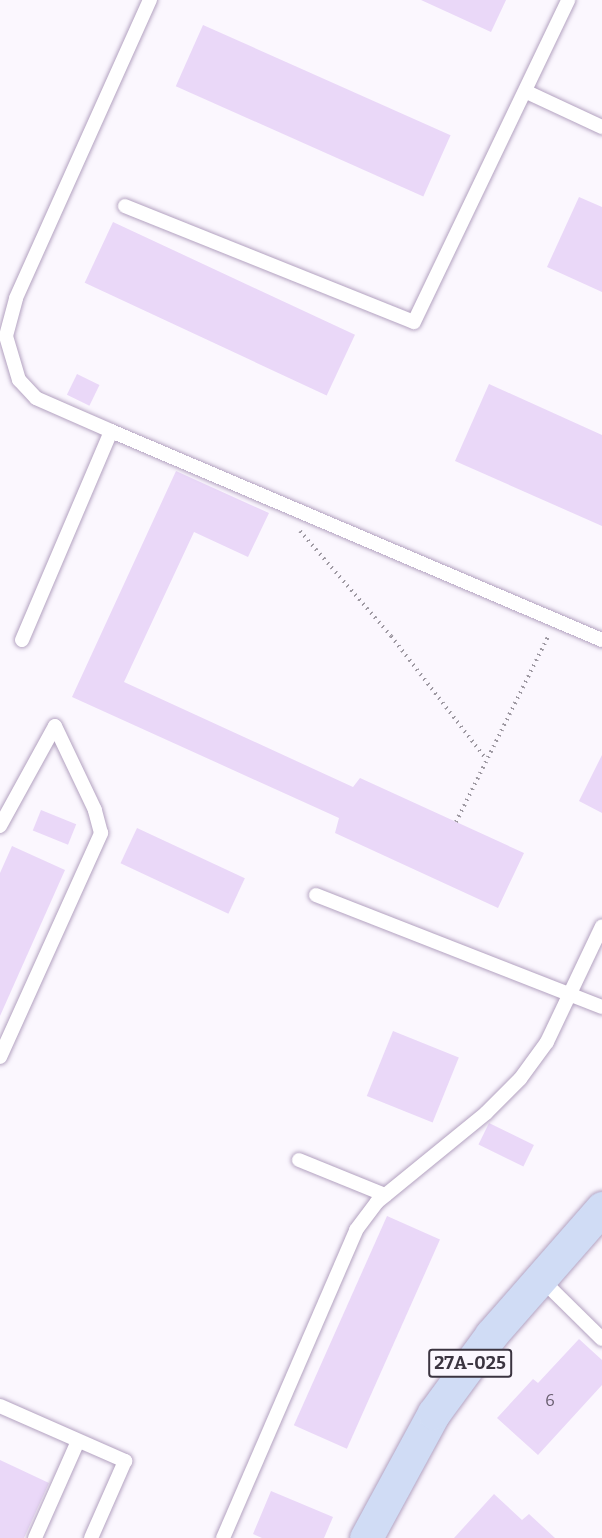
<!DOCTYPE html>
<html>
<head>
<meta charset="utf-8">
<style>
	body { margin:0 }
	#map { position:relative; width:602px; height:1538px; overflow:hidden; background:#fbf7fe; font-family:Bitter,serif }
	div>[style] { position:absolute }
	.building>* { inset:0; background:#ead8f8; transform-origin:0 0 }
	.path>* { height:4px; margin-top:-2px; transform-origin:0; background:repeating-linear-gradient(90deg,#9e99a2 0 1.5px,transparent 0 6px) }
	.roads { filter:drop-shadow(0 0 2px #b3a2c0) drop-shadow(0 0 2px #b3a2c0) }
	.lane>* { height:14px; margin:-7px; padding:0 7px; transform-origin:7px; border-radius:7px; background:#fff }
	.primary>* { height:33px; margin:-16.5px; padding:0 16.5px; transform-origin:16.5px; border-radius:16.5px; background:#d0dcf5 }
	span { translate:-50% -50%; white-space:nowrap; text-align:center; line-height:1.15; -webkit-text-stroke:4.5px #fbf7fe; paint-order:stroke }
	.number-label { font-size:16px; color:#675d6e }
	.number-label span { -webkit-text-stroke-width:0 }
	.shield-label span { padding:2px 4px; background:#fbf7fe; border:2px solid; border-radius:4px; -webkit-text-stroke-width:0 }
	.shield-label { font-size:18px; color:#3b3440; font-weight:700 }
</style>
</head>
<body>
<div id="map">
	<div class="building">
		<div style="clip-path:polygon(421px 0,506px 0,491px 32px)"></div>
		<div style="left:203px;top:25px;width:271px;height:67px;rotate:24deg"></div>
		<div style="clip-path:polygon(579px 197px,602px 207px,602px 292px,547px 267px)"></div>
		<div style="left:113px;top:222px;width:267px;height:67px;rotate:25deg"></div>
		<div style="left:77px;top:374px;width:25px;height:23px;rotate:26deg"></div>
		<div style="clip-path:polygon(489px 384px,602px 435px,602px 526px,455px 461px)"></div>
		<div style="clip-path:polygon(176px 471px,269px 513px,248px 557px,194px 532px,124px 682px,353px 787px,360px 778px,524px 853px,498px 908px,335px 833px,339px 818px,72px 697px)"></div>
		<div style="clip-path:polygon(602px 755px,602px 813px,579px 801px)"></div>
		<div style="left:41px;top:810px;width:38px;height:22px;rotate:22deg"></div>
		<div style="left:137px;top:828px;width:119px;height:39px;rotate:25deg"></div>
		<div style="clip-path:polygon(12px 846px,65px 870px,0 1016px,0 873px)"></div>
		<div style="left:393px;top:1031px;width:71px;height:70px;rotate:22deg"></div>
		<div style="left:489px;top:1123px;width:50px;height:24px;rotate:26deg"></div>
		<div style="left:387px;top:1216px;width:58px;height:229px;rotate:24deg"></div>
		<div style="clip-path:polygon(579px 1339px,602px 1360px,602px 1385px,538px 1455px,497px 1418px,533px 1379px,538px 1383px)"></div>
		<div style="clip-path:polygon(0 1460px,49px 1483px,24px 1538px,0 1538px)"></div>
		<div style="clip-path:polygon(271px 1491px,333px 1517px,324px 1538px,262px 1538px,253px 1534px)"></div>
		<div style="clip-path:polygon(494px 1494px,522px 1520px,529px 1514px,555px 1538px,454px 1538px)"></div>
	</div>
	<div class="path">
		<div style="left:300px;top:531px;width:139px;rotate:49.1deg"></div>
		<div style="left:391px;top:636px;width:155px;rotate:52.3deg"></div>
		<div style="left:456px;top:822px;width:209px;rotate:-63.6deg"></div>
	</div>
	<div class="roads">
		<div class="lane">
			<div style="left:527px;top:92px;width:83px;rotate:25deg"></div>
			<div style="left:125px;top:206px;width:311px;rotate:21.9deg"></div>
			<div style="left:414px;top:322px;width:357px;rotate:-64.4deg"></div>
			<div style="left:111px;top:431px;width:82px;rotate:-156.3deg"></div>
			<div style="left:36px;top:398px;width:25px;rotate:-133deg"></div>
			<div style="left:19px;top:380px;width:46px;rotate:-106.5deg"></div>
			<div style="left:6px;top:336px;width:39px;rotate:-75deg"></div>
			<div style="left:16px;top:298px;width:327px;rotate:-65.8deg"></div>
			<div style="left:22px;top:640px;width:227px;rotate:-66.9deg"></div>
			<div style="left:111px;top:431px;width:534px;rotate:23.06deg"></div>
			<div style="left:0;top:826px;width:114px;rotate:-61.2deg"></div>
			<div style="left:316px;top:895px;width:307px;rotate:21.4deg"></div>
			<div style="left:0;top:1057px;width:246px;rotate:-65.7deg"></div>
			<div style="left:101px;top:833px;width:24px;rotate:-105deg"></div>
			<div style="left:95px;top:810px;width:93px;rotate:-115.5deg"></div>
			<div style="left:299px;top:1160px;width:93px;rotate:22.1deg"></div>
			<div style="left:540px;top:1278px;width:87px;rotate:44.5deg"></div>
			<div style="left:0;top:1406px;width:137px;rotate:23.7deg"></div>
			<div style="left:125px;top:1461px;width:84px;rotate:113.8deg"></div>
			<div style="left:35px;top:1538px;width:106px;rotate:-66.1deg"></div>
			<div style="left:223px;top:1538px;width:335px;rotate:-66.6deg"></div>
			<div style="left:356px;top:1230px;width:35px;rotate:-53deg"></div>
			<div style="left:377px;top:1202px;width:141px;rotate:-39.2deg"></div>
			<div style="left:486px;top:1113px;width:48px;rotate:-45deg"></div>
			<div style="left:520px;top:1079px;width:46px;rotate:-53.9deg"></div>
			<div style="left:547px;top:1042px;width:128px;rotate:-64.6deg"></div>
		</div>
		<div class="primary">
			<div style="left:366px;top:1538px;width:142px;rotate:-61.5deg"></div>
			<div style="left:434px;top:1413px;width:97px;rotate:-53.8deg"></div>
			<div style="left:491px;top:1335px;width:169px;rotate:-48.8deg"></div>
		</div>
	</div>
	<div class="number-label">
		<span style="left:550px;top:1401px">6</span>
	</div>
	<div class="shield-label">
		<span style="left:470px;top:1363px">27А-025</span>
	</div>
</div>
</body>
</html>
